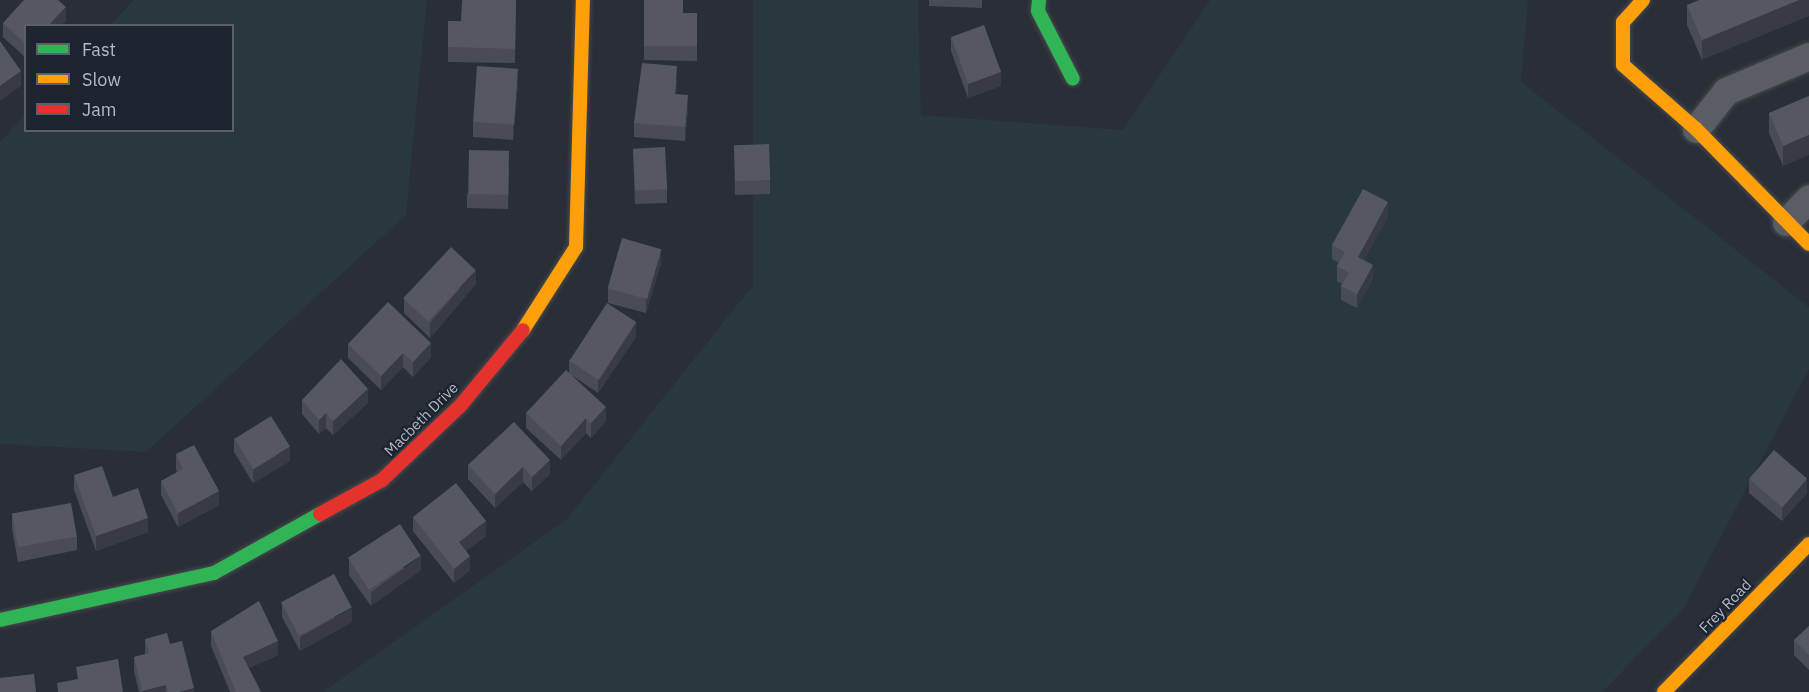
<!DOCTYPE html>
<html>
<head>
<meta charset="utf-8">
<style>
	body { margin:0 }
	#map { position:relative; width:1809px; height:692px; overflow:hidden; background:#2a2e36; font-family:"IBM Plex Sans",sans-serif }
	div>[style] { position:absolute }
	.green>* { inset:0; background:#28383c }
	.roads { filter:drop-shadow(0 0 2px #46494f) drop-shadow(0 0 2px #46494f) }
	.street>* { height:27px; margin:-13.5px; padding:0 13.5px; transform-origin:13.5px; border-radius:13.5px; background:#5a5d64 }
	.fast>* { height:14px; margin:-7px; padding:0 7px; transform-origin:7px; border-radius:7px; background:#30b455 }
	.slow>* { height:14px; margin:-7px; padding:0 7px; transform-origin:7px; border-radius:7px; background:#ff9f0a }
	.jam>* { height:14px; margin:-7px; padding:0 7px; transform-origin:7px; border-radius:7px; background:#e5322d }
	.wall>* { inset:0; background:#494c54 }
	.shaded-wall>* { inset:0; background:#383b43 }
	.building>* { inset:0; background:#555860; transform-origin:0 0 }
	span { translate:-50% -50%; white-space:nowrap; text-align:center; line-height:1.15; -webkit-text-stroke:4.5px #1e2330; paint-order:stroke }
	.street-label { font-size:15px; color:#b4b9c6 }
	.legend { position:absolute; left:24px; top:24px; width:210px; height:108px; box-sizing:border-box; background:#1e2330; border:2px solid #5a5f6c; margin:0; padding:8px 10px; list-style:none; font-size:18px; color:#b4b9c6 }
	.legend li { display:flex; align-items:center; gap:12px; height:30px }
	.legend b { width:30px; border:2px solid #5a5f6c }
</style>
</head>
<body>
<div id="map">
	<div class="green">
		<div style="clip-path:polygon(134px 0,427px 0,406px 215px,146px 452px,0 444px,0 142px,25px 115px,26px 130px,232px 130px,232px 26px,110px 25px)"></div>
		<div style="clip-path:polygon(753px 0,918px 0,921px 115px,1123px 130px,1210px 0,1528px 0,1521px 82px,1809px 307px,1809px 369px,1682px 611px,1602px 692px,323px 692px,567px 519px,753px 285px)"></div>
	</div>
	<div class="roads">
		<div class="street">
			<div style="left:1696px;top:129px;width:48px;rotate:-51.7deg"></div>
			<div style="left:1726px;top:91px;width:90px;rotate:-22.9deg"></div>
			<div style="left:1786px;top:222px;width:33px;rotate:-46deg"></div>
		</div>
		<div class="fast">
			<div style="left:1039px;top:0;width:11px;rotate:95deg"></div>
			<div style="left:1038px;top:11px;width:76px;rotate:62.8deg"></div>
			<div style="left:0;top:620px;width:219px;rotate:-12.4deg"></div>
			<div style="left:214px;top:573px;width:121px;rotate:-29.1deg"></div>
		</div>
		<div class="slow">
			<div style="left:1643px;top:0;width:30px;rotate:132deg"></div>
			<div style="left:1623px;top:22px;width:43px;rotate:90deg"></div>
			<div style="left:1623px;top:65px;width:97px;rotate:41.2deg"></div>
			<div style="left:1696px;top:129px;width:161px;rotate:45.5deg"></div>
			<div style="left:523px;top:330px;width:98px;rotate:-57.4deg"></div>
			<div style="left:576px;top:247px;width:247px;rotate:-88.4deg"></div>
			<div style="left:1664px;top:692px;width:207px;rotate:-45.6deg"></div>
		</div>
		<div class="jam">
			<div style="left:320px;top:514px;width:71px;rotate:-28.7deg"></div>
			<div style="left:382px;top:480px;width:109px;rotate:-43.5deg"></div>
			<div style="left:461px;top:405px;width:97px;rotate:-50.4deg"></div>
		</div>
	</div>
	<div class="wall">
		<div style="clip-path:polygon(516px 0,515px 63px,448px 62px,448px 21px,461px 21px)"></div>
		<div style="clip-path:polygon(644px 0,683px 13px,697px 13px,697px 61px,644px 60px)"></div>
		<div style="clip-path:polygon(929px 0,982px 0,982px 8px,929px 6px)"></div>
		<div style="clip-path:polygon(1809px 0,1702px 60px,1687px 25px,1687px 5px)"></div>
		<div style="clip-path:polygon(66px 21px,26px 26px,26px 58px,3px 37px,3px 23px)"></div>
		<div style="clip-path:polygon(951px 37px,1001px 86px,968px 98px,951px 51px)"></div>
		<div style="clip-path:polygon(677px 80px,676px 94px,688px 110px,685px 141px,634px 137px,634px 123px)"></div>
		<div style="clip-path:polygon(518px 83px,513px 140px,473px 137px,473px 122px)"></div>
		<div style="clip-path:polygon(1809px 96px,1783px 166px,1769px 133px,1769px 113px)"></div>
		<div style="clip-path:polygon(734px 145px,770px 180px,770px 194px,735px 195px)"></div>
		<div style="clip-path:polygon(633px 149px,667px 189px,667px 203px,635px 204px)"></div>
		<div style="clip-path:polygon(509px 166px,508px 209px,467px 208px,467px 194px)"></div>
		<div style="clip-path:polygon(1388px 217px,1364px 260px,1373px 279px,1357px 308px,1341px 300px,1341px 286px,1343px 284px,1337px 281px,1337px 266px,1339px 263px,1332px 259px,1332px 245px)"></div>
		<div style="clip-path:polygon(661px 263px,646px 313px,608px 303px,608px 288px)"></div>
		<div style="clip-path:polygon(476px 284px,430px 338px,404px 313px,404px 299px)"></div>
		<div style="clip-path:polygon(636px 337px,598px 393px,573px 376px,606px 421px,591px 438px,586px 433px,561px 460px,526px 428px,526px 413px,569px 373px,569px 360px)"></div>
		<div style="clip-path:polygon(348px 344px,431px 357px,413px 377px,403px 367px,381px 390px,348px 358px)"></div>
		<div style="clip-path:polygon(302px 400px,368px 403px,333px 435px,326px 428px,319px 434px,302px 414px)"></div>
		<div style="clip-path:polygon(514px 422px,550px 474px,532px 491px,523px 482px,495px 508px,468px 479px,468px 465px)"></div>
		<div style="clip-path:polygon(234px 438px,290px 461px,253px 483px,234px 452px)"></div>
		<div style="clip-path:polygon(176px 454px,219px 505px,178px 527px,161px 495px,161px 481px,177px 472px,176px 469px)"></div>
		<div style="clip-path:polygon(74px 475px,113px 497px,148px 532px,96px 551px,74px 490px)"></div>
		<div style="clip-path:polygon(1749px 479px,1807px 493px,1782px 521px,1749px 493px)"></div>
		<div style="clip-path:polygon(12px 514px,77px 536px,77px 550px,18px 562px,12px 529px)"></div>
		<div style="clip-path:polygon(413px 517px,486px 536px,466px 551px,470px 570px,454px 583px,413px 531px)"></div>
		<div style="clip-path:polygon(349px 560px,421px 570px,371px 606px,349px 575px)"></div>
		<div style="clip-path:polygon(282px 603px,352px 622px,300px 651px,282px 617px)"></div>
		<div style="clip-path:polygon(1809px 626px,1809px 670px,1794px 655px,1794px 640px)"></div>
		<div style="clip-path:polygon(211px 631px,278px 655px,249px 668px,261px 692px,230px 692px,211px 646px)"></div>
		<div style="clip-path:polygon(145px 639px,170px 644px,194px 692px,139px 692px,134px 671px,134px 657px,145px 654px)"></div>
	</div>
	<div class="shaded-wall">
		<div style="clip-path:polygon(1799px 0,1809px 0,1809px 16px,1702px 60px,1702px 40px)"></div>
		<div style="clip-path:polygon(66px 7px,66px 21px,61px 26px,48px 26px)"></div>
		<div style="clip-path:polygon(677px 66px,677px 80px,675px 108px,675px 94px)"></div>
		<div style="clip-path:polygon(518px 69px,518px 83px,513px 140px,513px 125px)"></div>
		<div style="clip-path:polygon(21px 71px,21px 86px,0 101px,0 86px)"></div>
		<div style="clip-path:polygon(1001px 72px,1001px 86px,968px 98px,968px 83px)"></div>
		<div style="clip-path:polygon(688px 95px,688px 110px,685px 141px,685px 127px)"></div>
		<div style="clip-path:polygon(1809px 135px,1809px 155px,1783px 166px,1783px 146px)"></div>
		<div style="clip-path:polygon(1388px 202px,1388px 217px,1358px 271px,1358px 257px)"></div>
		<div style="clip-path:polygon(661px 249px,661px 263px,646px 313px,646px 299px)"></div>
		<div style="clip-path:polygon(1373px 265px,1373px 279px,1357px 308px,1357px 294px)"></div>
		<div style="clip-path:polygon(476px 270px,476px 284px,430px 338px,430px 323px)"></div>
		<div style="clip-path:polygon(636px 322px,636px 337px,598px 393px,598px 379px)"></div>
		<div style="clip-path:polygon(431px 343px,431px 357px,413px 377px,413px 362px)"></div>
		<div style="clip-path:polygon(403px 353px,403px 367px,381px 390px,381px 376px)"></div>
		<div style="clip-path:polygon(368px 389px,368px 403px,333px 435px,333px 421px)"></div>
		<div style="clip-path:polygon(606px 407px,606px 421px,591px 438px,591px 423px)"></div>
		<div style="clip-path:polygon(326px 413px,326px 428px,319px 434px,319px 420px)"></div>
		<div style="clip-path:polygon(586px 418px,586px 433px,561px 460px,561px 446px)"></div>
		<div style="clip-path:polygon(290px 447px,290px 461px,253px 483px,253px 469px)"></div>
		<div style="clip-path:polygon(550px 460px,550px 474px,532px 491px,532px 477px)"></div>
		<div style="clip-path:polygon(523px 467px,523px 482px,495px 508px,495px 494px)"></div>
		<div style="clip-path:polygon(1807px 479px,1807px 493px,1782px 521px,1782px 507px)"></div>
		<div style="clip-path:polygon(219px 491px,219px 505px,178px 527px,178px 513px)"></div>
		<div style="clip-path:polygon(148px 518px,148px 532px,96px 551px,96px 536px)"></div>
		<div style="clip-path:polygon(486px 521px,486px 536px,459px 556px,459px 542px)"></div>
		<div style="clip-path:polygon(421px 556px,421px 570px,371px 606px,371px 592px)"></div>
		<div style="clip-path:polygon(470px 556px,470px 570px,454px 583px,454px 569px)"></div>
		<div style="clip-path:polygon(352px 608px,352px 622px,300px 651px,300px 637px)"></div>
		<div style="clip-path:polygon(278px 641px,278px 655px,243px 671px,243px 657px)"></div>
		<div style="clip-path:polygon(166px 685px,166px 692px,142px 692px,142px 691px)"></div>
		<div style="clip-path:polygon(194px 688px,194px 692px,178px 692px)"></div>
	</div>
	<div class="building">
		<div style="clip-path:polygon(24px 0,58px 0,66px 7px,48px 26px,26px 26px,26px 44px,3px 23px)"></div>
		<div style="clip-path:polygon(462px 0,516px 0,515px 49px,448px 47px,448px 21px,461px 21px)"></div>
		<div style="clip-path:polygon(644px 0,683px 0,683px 13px,697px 13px,697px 46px,644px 46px)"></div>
		<div style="clip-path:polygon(1699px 0,1799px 0,1702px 40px,1687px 5px)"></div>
		<div style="left:984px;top:25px;width:50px;height:35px;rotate:70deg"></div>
		<div style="clip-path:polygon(0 41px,21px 71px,0 86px)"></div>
		<div style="clip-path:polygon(642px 63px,677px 66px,675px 94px,688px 95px,685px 127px,634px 123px)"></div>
		<div style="left:477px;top:66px;width:41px;height:56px;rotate:4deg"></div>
		<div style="clip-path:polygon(1809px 96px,1809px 135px,1783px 146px,1769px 113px)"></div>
		<div style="left:769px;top:144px;width:36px;height:35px;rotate:88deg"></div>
		<div style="left:665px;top:147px;width:42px;height:32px;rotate:87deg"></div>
		<div style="left:469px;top:150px;width:40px;height:44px;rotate:1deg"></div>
		<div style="clip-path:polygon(1363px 189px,1388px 202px,1358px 257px,1373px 265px,1357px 294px,1341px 286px,1349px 273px,1337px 266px,1345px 252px,1332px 245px)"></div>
		<div style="left:622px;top:238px;width:41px;height:52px;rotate:16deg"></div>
		<div style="left:451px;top:247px;width:34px;height:70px;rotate:43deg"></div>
		<div style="clip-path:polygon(388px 302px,431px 343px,413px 362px,403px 353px,381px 376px,348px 344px)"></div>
		<div style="left:607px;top:303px;width:35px;height:69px;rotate:33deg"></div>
		<div style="clip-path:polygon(341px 359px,368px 389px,333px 421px,326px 413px,319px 420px,302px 400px)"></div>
		<div style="clip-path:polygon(566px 370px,606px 407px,591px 423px,586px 418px,561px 446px,526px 413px)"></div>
		<div style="left:271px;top:416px;width:36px;height:43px;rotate:58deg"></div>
		<div style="clip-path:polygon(514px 422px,550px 460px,532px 477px,523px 467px,495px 494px,468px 465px)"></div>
		<div style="clip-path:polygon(194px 445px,219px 491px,178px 513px,161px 481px,183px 469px,176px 454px)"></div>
		<div style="left:1774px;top:450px;width:44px;height:38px;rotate:41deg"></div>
		<div style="clip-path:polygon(102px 466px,113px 497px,138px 488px,148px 518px,96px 536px,74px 475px)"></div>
		<div style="clip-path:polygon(456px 483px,486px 521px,459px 542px,470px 556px,454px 569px,413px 517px)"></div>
		<div style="left:71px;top:503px;width:34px;height:60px;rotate:80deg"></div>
		<div style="left:400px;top:524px;width:38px;height:62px;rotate:57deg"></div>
		<div style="left:334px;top:574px;width:38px;height:60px;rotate:62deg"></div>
		<div style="clip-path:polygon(259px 601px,278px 641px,243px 657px,261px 692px,236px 692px,211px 631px)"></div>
		<div style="clip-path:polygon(1809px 626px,1809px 655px,1794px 640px)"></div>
		<div style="clip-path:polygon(167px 633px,170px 644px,182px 641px,194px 688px,178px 692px,168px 692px,166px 685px,142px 691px,134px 657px,149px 653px,145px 639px)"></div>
		<div style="clip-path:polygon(118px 659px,123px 692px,58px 692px,57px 683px,78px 679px,76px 667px)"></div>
		<div style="clip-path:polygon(34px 674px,36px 692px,0 692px,0 678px)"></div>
	</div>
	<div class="street-label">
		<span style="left:421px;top:419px;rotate:-45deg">Macbeth Drive</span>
		<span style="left:1725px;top:606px;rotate:-46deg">Frey Road</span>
	</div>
	<ul class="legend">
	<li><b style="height:8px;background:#30b455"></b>Fast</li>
	<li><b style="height:8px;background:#ff9f0a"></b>Slow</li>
	<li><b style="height:8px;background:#e5322d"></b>Jam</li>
	</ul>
</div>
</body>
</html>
